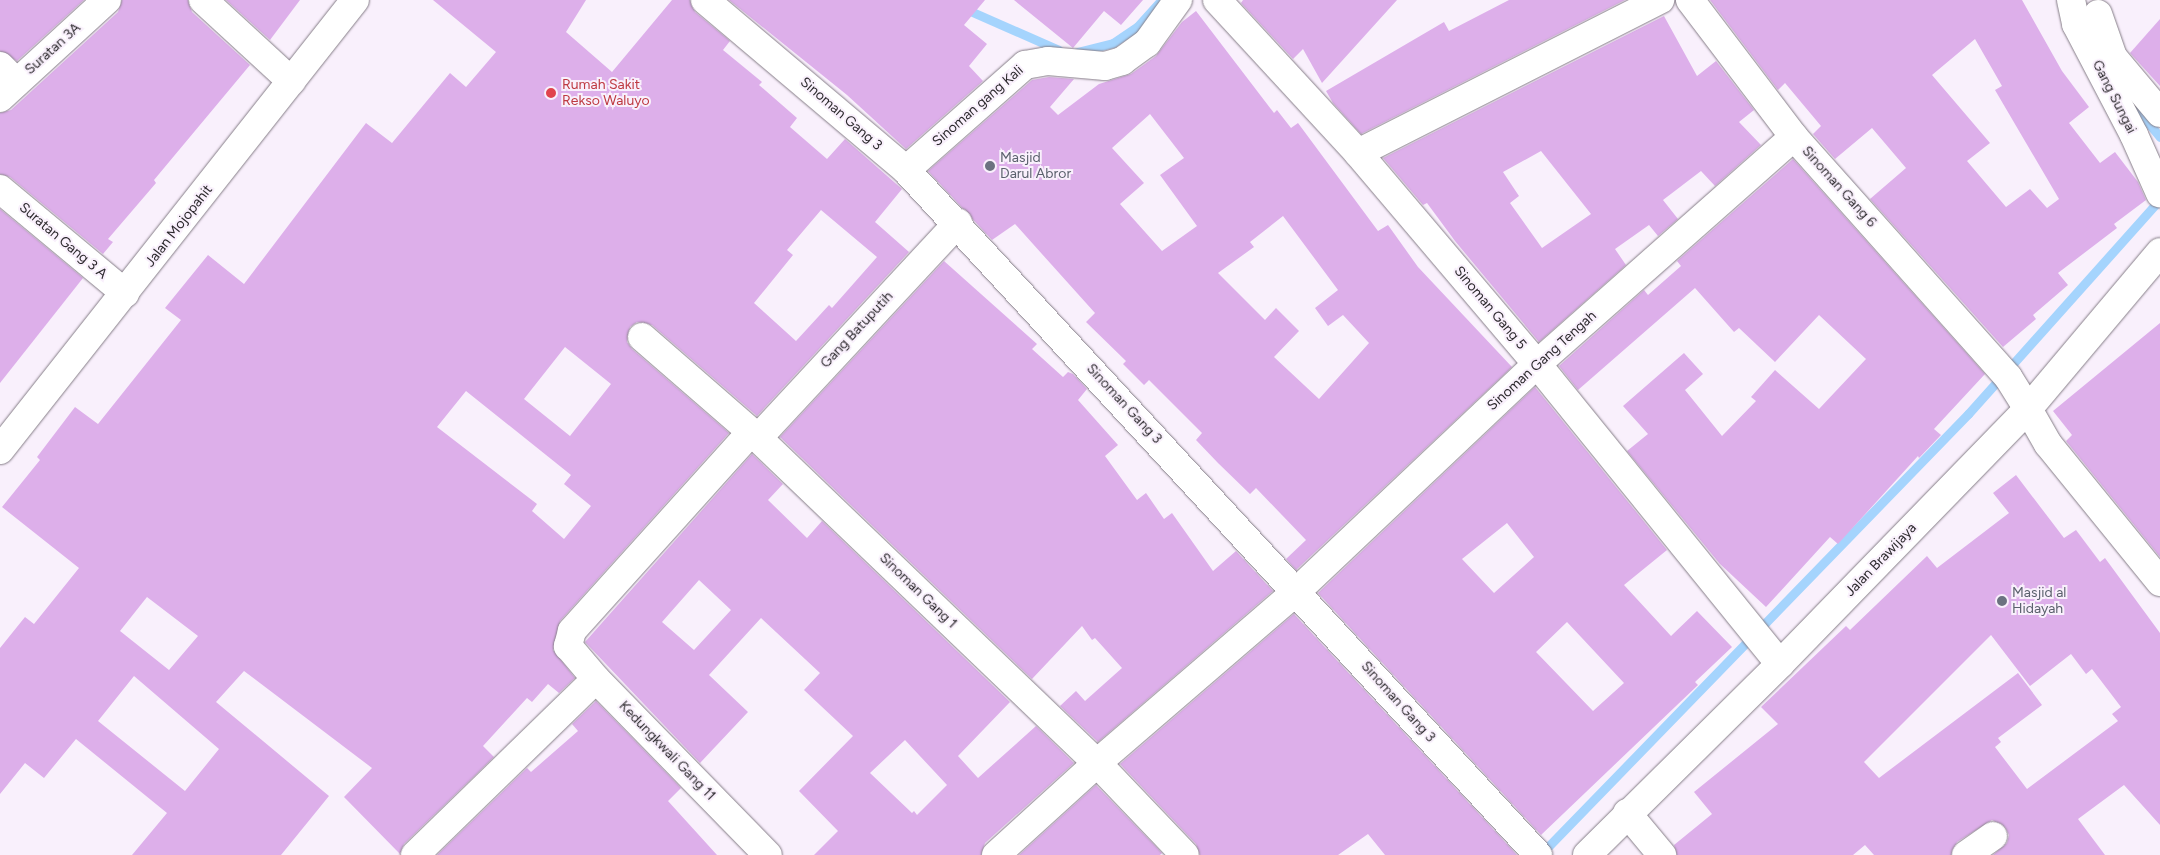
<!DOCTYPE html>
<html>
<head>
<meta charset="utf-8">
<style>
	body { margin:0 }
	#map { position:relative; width:2160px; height:855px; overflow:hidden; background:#f9f0fc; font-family:Figtree,sans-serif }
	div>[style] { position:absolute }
	.stream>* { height:9px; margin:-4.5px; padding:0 4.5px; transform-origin:4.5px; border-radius:4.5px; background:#a5d4fd }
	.building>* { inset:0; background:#ddafea }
	.roads { filter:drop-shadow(0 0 1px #857d87) drop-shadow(0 0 1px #857d87) }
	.minor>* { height:28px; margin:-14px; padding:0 14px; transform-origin:14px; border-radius:14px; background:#fff }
	.major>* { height:28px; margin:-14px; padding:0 14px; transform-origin:14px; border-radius:14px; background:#fff }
	.dots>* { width:14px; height:14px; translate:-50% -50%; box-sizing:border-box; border:2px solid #f9f0fc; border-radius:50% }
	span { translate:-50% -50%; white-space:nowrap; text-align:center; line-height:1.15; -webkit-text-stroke:4px #f9f0fc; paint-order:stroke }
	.street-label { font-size:14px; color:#2d2a2e }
	.health-label { font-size:14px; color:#be3a42 }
	.left { translate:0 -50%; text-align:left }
	.worship-label { font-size:14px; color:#5b616d }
</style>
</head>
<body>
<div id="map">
	<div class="stream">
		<div style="left:945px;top:0;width:124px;rotate:23.7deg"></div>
		<div style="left:1077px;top:52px;width:37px;rotate:-14deg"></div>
		<div style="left:1113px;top:43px;width:29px;rotate:-34deg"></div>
		<div style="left:1137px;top:27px;width:36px;rotate:-48deg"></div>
		<div style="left:2127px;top:97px;width:52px;rotate:50.5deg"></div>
		<div style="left:1540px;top:855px;width:615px;rotate:-45.86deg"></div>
		<div style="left:1968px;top:414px;width:288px;rotate:-48.2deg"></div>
	</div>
	<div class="building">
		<div style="clip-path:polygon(0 0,84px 0,17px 61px,0 51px)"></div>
		<div style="clip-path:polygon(122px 0,188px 0,192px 12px,250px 65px,154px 180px,156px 183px,108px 239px,113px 242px,103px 254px,10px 177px,0 174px,0 113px,11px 110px,118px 12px)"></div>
		<div style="clip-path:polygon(226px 0,300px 0,270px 40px)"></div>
		<div style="clip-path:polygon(evenodd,433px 0,586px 0,566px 32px,612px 72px,672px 0,690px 0,695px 12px,730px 41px,723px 50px,762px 82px,759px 85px,797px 118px,790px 127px,827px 159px,845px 139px,902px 189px,875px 222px,909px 252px,757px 416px,652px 325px,637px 322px,630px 327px,627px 342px,632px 349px,729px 433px,560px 621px,553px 650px,575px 678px,559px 693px,548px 684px,532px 702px,527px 698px,483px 746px,494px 757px,404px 844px,400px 854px,344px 797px,372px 768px,244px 671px,216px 702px,329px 796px,281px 855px,132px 855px,167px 813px,76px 739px,44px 778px,25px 763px,0 794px,0 648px,25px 617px,34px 624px,79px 568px,2px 507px,40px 460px,37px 457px,75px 407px,98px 424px,181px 320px,165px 308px,208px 255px,244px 284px,366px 123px,392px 143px,450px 73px,466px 87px,496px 52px,433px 0,821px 210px,877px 257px,832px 308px,829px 305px,796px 341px,754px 303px,793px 255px,787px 250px,821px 210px,433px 0,565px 347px,611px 384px,570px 436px,524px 399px,565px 347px,433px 0,466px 391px,571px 475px,564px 484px,591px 506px,564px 539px,532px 511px,537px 504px,437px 427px,466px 391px,433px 0,147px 597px,198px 636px,169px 670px,120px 631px,147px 597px,433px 0,134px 676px,219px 749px,185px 791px,98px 721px,134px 676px)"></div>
		<div style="clip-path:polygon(729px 0,985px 0,964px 25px,987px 44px,969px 66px,983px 81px,906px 149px,847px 95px)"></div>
		<div style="clip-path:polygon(1014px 0,1143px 0,1121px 25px,1104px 11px,1073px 48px)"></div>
		<div style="clip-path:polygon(1243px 0,1397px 0,1322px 83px,1303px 49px,1293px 59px,1241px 3px)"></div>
		<div style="clip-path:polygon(1509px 0,1625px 0,1361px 134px,1333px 103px,1326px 91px,1444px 22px,1449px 31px)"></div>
		<div style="clip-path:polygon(evenodd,1710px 0,2022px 0,2062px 71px,2089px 107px,2069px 123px,2100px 163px,2115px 152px,2138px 182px,2146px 200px,2114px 224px,2117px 228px,2058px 273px,2068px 285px,2033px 315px,2036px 319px,2003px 347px,1870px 199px,1906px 168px,1872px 128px,1835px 159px,1813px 134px,1821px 126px,1785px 83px,1778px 90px,1710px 0,1975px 39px,2002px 86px,1995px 90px,2059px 199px,2047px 208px,2030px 189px,2006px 207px,1967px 161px,1990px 143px,1932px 75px,1975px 39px)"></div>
		<div style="clip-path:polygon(evenodd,1196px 11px,1274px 113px,1277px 110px,1291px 128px,1298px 123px,1378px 231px,1388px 225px,1418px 267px,1512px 367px,1296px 570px,1286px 559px,1306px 540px,1256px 488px,1250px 494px,1218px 463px,1196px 440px,1202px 433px,1149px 380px,1144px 385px,1123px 364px,1126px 361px,1086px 322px,1095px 313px,1015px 224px,992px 240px,928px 171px,1032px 80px,1049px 77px,1074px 79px,1050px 107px,1058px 115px,1099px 84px,1131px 74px,1156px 56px,1182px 22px,1196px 11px,1150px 114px,1184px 158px,1160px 175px,1197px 226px,1162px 251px,1120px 204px,1144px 183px,1112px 148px,1150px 114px,1196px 11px,1283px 216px,1338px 290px,1315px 308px,1328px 326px,1343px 315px,1369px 343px,1319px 399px,1274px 357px,1299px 331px,1276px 308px,1265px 320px,1218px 273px,1254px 247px,1250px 242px,1283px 216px)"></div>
		<div style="clip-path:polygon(evenodd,1664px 16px,1697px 76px,1716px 61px,1754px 110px,1739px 122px,1761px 145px,1715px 186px,1701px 171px,1663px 200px,1678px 219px,1658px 236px,1649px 225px,1615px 249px,1626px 265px,1539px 342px,1455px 241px,1427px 203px,1423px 205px,1383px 158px,1664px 16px,1541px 151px,1591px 214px,1542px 248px,1510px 203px,1519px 196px,1503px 172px,1541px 151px)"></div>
		<div style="clip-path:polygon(2160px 19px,2160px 86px,2130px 53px)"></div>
		<div style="clip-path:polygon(1793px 159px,1985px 374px,1934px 429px,1941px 435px,1919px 458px,1918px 456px,1838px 544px,1830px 537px,1766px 607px,1720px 564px,1627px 451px,1648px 434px,1623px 406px,1684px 353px,1703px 374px,1685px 390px,1722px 436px,1756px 401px,1751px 397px,1775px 370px,1819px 409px,1866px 359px,1819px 315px,1775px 362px,1739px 328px,1734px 332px,1695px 288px,1578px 390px,1559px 366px,1644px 290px,1648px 295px,1681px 266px,1677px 261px)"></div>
		<div style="clip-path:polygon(0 209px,83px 278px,0 383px)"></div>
		<div style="clip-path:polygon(944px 261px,1037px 344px,1032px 349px,1063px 377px,1068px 372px,1073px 374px,1087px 389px,1078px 400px,1118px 445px,1105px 456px,1137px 500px,1146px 493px,1164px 519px,1172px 513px,1213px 571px,1236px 551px,1273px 591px,1098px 742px,1060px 706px,1076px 691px,1085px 701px,1122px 668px,1095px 638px,1092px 640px,1082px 626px,1032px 679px,780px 437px)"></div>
		<div style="clip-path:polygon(2160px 323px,2160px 557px,2066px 441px,2072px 435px,2053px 411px)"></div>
		<div style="clip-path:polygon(evenodd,1535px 387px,1667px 550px,1624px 585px,1671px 636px,1697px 611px,1732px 647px,1695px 682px,1698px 685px,1541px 835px,1318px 593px,1535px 387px,1507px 523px,1534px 557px,1494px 593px,1462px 559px,1507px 523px,1535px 387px,1567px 622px,1624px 683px,1593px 711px,1536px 652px,1567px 622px)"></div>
		<div style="clip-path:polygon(evenodd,752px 454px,783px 484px,768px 500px,807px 538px,822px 521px,1010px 702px,958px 756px,978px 778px,1036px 726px,1074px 763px,985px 843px,981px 855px,814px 855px,838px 831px,799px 791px,853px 736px,804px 690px,820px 673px,761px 618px,709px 675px,748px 712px,700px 763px,585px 642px,752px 454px,699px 580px,731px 610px,694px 650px,662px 622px,699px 580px,752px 454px,905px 740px,947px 785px,917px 815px,914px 811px,912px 813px,870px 773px,905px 740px)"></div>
		<div style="clip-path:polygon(evenodd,2016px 475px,2064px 538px,2076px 530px,2100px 562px,2105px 558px,2160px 633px,2160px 825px,2124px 785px,2078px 819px,2105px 855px,1993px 855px,2007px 843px,2009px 835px,2005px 827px,1992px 820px,1957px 842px,1951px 855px,1874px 855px,1865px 845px,1853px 855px,1677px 855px,1674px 845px,1712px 814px,1694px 792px,1778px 724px,1761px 707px,1846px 626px,1850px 630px,1927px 556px,1937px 568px,2009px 513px,1993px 493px,2016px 475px,1991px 635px,2030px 686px,2071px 654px,2086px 674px,2092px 669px,2121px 707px,2112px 714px,2118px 721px,2027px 789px,1995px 747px,2001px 742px,1998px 738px,2042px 705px,2018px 673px,1879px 778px,1864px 762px,1991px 635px)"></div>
		<div style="clip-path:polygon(1294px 614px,1517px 855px,1385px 855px,1368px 834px,1338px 855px,1200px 855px,1196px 844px,1120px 764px)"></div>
		<div style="clip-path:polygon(596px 701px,681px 788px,668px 801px,717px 855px,437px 855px,527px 768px,531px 772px,578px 731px,572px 724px)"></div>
		<div style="clip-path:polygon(1096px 785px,1162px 853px,1160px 855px,1019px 855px)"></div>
	</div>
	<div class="roads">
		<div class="minor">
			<div style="left:203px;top:0;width:120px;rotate:42.6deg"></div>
			<div style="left:705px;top:0;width:263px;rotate:40.2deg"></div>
			<div style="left:906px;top:170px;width:932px;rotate:47.3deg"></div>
			<div style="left:1217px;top:0;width:208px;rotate:47.3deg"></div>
			<div style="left:1358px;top:153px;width:277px;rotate:49.7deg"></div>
			<div style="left:1537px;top:364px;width:386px;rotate:51deg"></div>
			<div style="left:1690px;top:0;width:172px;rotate:52.8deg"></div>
			<div style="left:1794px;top:137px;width:322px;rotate:48.3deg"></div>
			<div style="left:2008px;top:377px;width:38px;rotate:58deg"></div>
			<div style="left:2071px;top:0;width:25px;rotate:78deg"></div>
			<div style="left:2076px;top:24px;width:125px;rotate:62.4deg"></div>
			<div style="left:2134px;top:135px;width:64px;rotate:65.9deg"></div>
			<div style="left:2098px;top:14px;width:46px;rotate:70.8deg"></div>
			<div style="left:2113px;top:57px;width:73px;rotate:50deg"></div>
			<div style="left:0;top:66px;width:23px;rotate:45deg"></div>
			<div style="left:0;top:98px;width:145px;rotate:-42.5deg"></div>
			<div style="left:1358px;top:153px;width:339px;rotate:-26.9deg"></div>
			<div style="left:906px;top:170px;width:159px;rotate:-41.4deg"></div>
			<div style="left:1025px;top:65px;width:23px;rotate:-10deg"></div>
			<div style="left:1048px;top:61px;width:57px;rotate:5deg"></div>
			<div style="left:1105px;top:66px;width:18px;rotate:-16deg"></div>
			<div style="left:1122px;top:61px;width:31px;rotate:-36deg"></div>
			<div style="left:1147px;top:43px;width:53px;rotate:-54.2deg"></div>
			<div style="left:0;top:189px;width:163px;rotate:39.8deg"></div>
			<div style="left:642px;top:337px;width:154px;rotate:41deg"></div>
			<div style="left:758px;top:438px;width:470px;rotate:43.8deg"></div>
			<div style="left:1097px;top:763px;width:127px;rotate:46.3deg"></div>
			<div style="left:751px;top:432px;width:268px;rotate:132deg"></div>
			<div style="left:572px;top:631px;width:16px;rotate:105deg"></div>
			<div style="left:568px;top:646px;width:43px;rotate:49.7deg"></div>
			<div style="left:596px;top:679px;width:246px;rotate:45.7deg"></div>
			<div style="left:758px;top:438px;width:294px;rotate:-47.1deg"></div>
			<div style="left:1627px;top:813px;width:55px;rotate:50.2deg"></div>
			<div style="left:415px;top:855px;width:252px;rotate:-44.2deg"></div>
			<div style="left:996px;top:855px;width:137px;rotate:-42.3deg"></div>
			<div style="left:1097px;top:763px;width:264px;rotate:-40.7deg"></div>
			<div style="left:1297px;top:591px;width:330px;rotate:-43.4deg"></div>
			<div style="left:1537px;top:364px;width:343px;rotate:-41.5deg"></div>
			<div style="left:1966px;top:855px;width:33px;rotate:-35deg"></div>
		</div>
		<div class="major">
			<div style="left:2028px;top:409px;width:40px;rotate:60.3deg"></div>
			<div style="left:2048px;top:444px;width:178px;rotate:50.9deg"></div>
			<div style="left:0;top:450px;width:573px;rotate:-51.73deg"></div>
			<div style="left:1587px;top:855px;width:272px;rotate:-44.7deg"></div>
			<div style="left:1780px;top:664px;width:356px;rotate:-45.8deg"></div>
			<div style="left:2028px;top:409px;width:205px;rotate:-49.9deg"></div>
		</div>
	</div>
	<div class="dots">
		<div style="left:551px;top:93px;background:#e0444e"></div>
		<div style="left:990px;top:166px;background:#6b7280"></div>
		<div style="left:2002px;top:601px;background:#6b7280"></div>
	</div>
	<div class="street-label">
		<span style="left:53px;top:49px;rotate:-42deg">Suratan 3A</span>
		<span style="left:2114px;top:97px;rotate:63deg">Gang Sungai</span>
		<span style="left:978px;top:106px;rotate:-41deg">Sinoman gang Kali</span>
		<span style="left:841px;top:114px;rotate:41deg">Sinoman Gang 3</span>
		<span style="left:1839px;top:187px;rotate:48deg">Sinoman Gang 6</span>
		<span style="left:179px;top:226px;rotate:-52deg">Jalan Mojopahit</span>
		<span style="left:63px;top:241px;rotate:40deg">Suratan Gang 3 A</span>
		<span style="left:1490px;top:308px;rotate:50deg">Sinoman Gang 5</span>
		<span style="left:857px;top:330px;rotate:-47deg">Gang Batuputih</span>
		<span style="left:1542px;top:361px;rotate:-42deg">Sinoman Gang Tengah</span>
		<span style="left:1124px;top:404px;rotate:47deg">Sinoman Gang 3</span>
		<span style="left:1881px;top:560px;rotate:-46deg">Jalan Brawijaya</span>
		<span style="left:918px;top:591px;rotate:44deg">Sinoman Gang 1</span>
		<span style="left:1398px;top:702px;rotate:48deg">Sinoman Gang 3</span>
		<span style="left:667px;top:751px;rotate:46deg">Kedungkwali Gang 11</span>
	</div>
	<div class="health-label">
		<span class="left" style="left:562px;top:93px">Rumah Sakit<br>Rekso Waluyo</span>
	</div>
	<div class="worship-label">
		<span class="left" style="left:1000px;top:166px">Masjid<br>Darul Abror</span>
		<span class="left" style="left:2012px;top:601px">Masjid al<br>Hidayah</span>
	</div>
</div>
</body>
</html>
